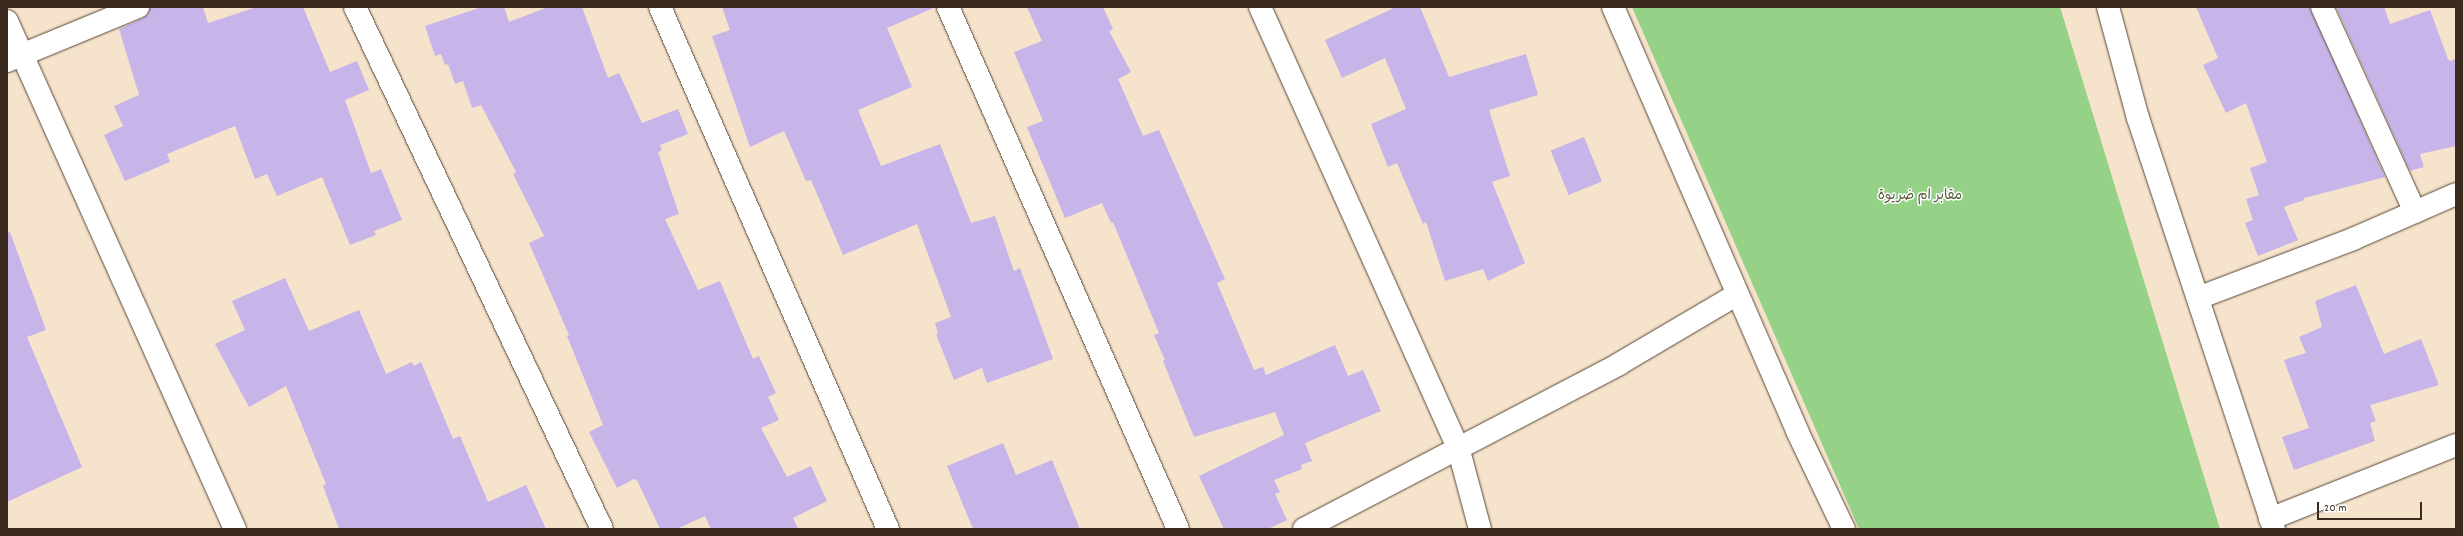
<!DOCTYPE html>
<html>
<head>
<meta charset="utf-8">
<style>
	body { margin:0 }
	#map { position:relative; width:2463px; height:536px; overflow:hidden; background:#f5e3cb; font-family:Dekko,"Playpen Sans Arabic",sans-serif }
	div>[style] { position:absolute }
	.green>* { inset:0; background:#95d186 }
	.building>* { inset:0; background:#c7b4e9; transform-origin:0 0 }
	.roads { filter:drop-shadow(0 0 1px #574638) drop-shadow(0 0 1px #574638) }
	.street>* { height:22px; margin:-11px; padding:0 11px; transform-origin:11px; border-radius:11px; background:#fff }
	.secondary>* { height:22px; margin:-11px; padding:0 11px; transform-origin:11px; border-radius:11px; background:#fff }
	span { translate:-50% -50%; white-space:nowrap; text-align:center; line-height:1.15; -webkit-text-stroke:3px #fff; paint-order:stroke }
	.park-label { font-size:14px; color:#565c3d }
	.frame { position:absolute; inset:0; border:8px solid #3b2a1e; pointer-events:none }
	.scale { position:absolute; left:2317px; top:502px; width:105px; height:18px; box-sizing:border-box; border:2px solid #3b2a1e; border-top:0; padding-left:5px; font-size:12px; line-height:14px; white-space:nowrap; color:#3b2a1e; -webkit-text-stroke:3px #fff; paint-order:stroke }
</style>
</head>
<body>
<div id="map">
	<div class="green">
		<div style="clip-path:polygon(1632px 7px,2060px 7px,2220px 529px,1859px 529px)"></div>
	</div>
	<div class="building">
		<div style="clip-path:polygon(150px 7px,203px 7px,208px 23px,257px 7px,303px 7px,330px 72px,357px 61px,369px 90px,345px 100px,371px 173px,381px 169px,402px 220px,374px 231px,376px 235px,350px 245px,322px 177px,277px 196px,267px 174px,255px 179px,235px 126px,167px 154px,170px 162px,125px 181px,104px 135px,123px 126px,114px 106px,139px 95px,119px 29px,143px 18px,148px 14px)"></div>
		<div style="clip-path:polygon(482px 7px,504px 7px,509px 22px,548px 7px,582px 7px,608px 78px,619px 73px,642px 123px,678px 109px,688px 134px,660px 145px,662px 150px,658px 152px,679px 214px,665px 219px,698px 290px,720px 281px,753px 359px,759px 356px,776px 393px,768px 397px,779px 420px,761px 428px,787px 477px,811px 466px,827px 501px,793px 518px,798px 529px,711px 529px,705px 516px,677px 529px,660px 529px,637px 480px,634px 479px,617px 488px,589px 432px,603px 425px,567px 336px,569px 335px,529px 243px,544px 236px,513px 174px,516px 172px,481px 105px,472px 108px,463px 81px,455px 84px,448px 64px,445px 65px,441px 54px,435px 56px,425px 26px)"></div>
		<div style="clip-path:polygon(722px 7px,936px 7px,887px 28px,912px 87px,858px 110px,881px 166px,940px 144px,971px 223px,995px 216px,1014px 271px,1020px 268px,1053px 359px,987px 383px,982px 368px,954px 380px,936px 334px,938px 333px,935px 323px,951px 317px,917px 224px,843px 255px,811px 180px,806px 181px,784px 131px,750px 147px,712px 36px,730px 30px)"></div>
		<div style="clip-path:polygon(1027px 7px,1103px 7px,1113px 29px,1109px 31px,1131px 72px,1118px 79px,1143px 136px,1159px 130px,1225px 279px,1217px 283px,1254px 370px,1263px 367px,1266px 375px,1335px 345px,1348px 376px,1363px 370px,1381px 411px,1305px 443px,1312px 461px,1301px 465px,1302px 469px,1274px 480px,1280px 492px,1275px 494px,1287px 520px,1268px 529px,1224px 529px,1199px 476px,1284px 435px,1275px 412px,1194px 437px,1163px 361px,1165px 360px,1154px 335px,1159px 333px,1113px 222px,1111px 223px,1102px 203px,1065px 218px,1027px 127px,1043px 121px,1014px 52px,1042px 41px)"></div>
		<div style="clip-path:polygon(1396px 7px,1420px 7px,1449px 77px,1526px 54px,1538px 95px,1489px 110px,1510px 176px,1492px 182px,1525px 263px,1488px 281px,1483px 269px,1445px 281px,1426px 222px,1423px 224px,1397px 163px,1388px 167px,1371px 124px,1406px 109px,1385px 58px,1342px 78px,1325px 40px)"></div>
		<div style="clip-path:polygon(2196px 7px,2310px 7px,2385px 177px,2304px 198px,2304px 200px,2284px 207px,2298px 240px,2258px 256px,2245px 223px,2253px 220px,2246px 199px,2259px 195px,2250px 168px,2267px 162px,2246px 103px,2226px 113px,2203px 65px,2218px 58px)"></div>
		<div style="clip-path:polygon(2336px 7px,2384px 7px,2390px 24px,2430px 10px,2448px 59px,2450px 61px,2456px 59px,2456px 146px,2420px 154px,2424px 167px,2410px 171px)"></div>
		<div style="left:1584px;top:137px;width:48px;height:36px;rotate:68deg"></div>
		<div style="clip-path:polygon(10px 232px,46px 330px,27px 337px,82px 467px,7px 502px,7px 233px)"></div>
		<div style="clip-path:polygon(285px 278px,309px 331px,359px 310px,386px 374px,412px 362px,414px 366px,421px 362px,453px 439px,460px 436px,488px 502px,526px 485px,546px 529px,339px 529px,323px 486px,326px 484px,286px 386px,249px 407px,215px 344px,245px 330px,232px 301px)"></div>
		<div style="clip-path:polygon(2356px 285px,2384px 354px,2421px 339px,2439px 385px,2370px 405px,2376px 421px,2370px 423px,2375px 441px,2294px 470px,2282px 437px,2309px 428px,2284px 360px,2306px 353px,2299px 337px,2322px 327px,2315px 301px)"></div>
		<div style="clip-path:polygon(1003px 443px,1016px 475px,1052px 460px,1080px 529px,973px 529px,947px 466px)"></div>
	</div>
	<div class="roads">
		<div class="street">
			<div style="left:660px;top:7px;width:570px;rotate:66.41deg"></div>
			<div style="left:948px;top:7px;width:570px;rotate:66.22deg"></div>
			<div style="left:1260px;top:7px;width:482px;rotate:65.8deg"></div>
			<div style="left:1458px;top:447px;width:85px;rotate:75deg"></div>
			<div style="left:1613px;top:7px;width:462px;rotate:66.5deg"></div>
			<div style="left:1797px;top:431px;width:109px;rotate:64.4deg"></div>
			<div style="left:2108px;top:7px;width:115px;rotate:74.9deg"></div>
			<div style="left:2138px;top:118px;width:433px;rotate:71.7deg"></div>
			<div style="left:2322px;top:7px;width:225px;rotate:65.6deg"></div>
			<div style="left:7px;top:21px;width:557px;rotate:65.83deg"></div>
			<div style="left:7px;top:61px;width:142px;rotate:-22.4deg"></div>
			<div style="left:2198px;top:298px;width:166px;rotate:-20.8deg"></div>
			<div style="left:2353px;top:239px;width:112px;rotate:-23.6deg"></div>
			<div style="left:2270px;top:519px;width:200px;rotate:-21.7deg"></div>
			<div style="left:1304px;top:529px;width:356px;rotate:-27.6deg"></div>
			<div style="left:1619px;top:364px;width:136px;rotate:-30.5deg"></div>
		</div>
		<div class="secondary">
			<div style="left:355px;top:7px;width:577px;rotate:64.68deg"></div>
		</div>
	</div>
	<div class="park-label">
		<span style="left:1920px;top:196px">مقابر ام ضريوة</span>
	</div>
	<div class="frame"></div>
	<div class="scale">20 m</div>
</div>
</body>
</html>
